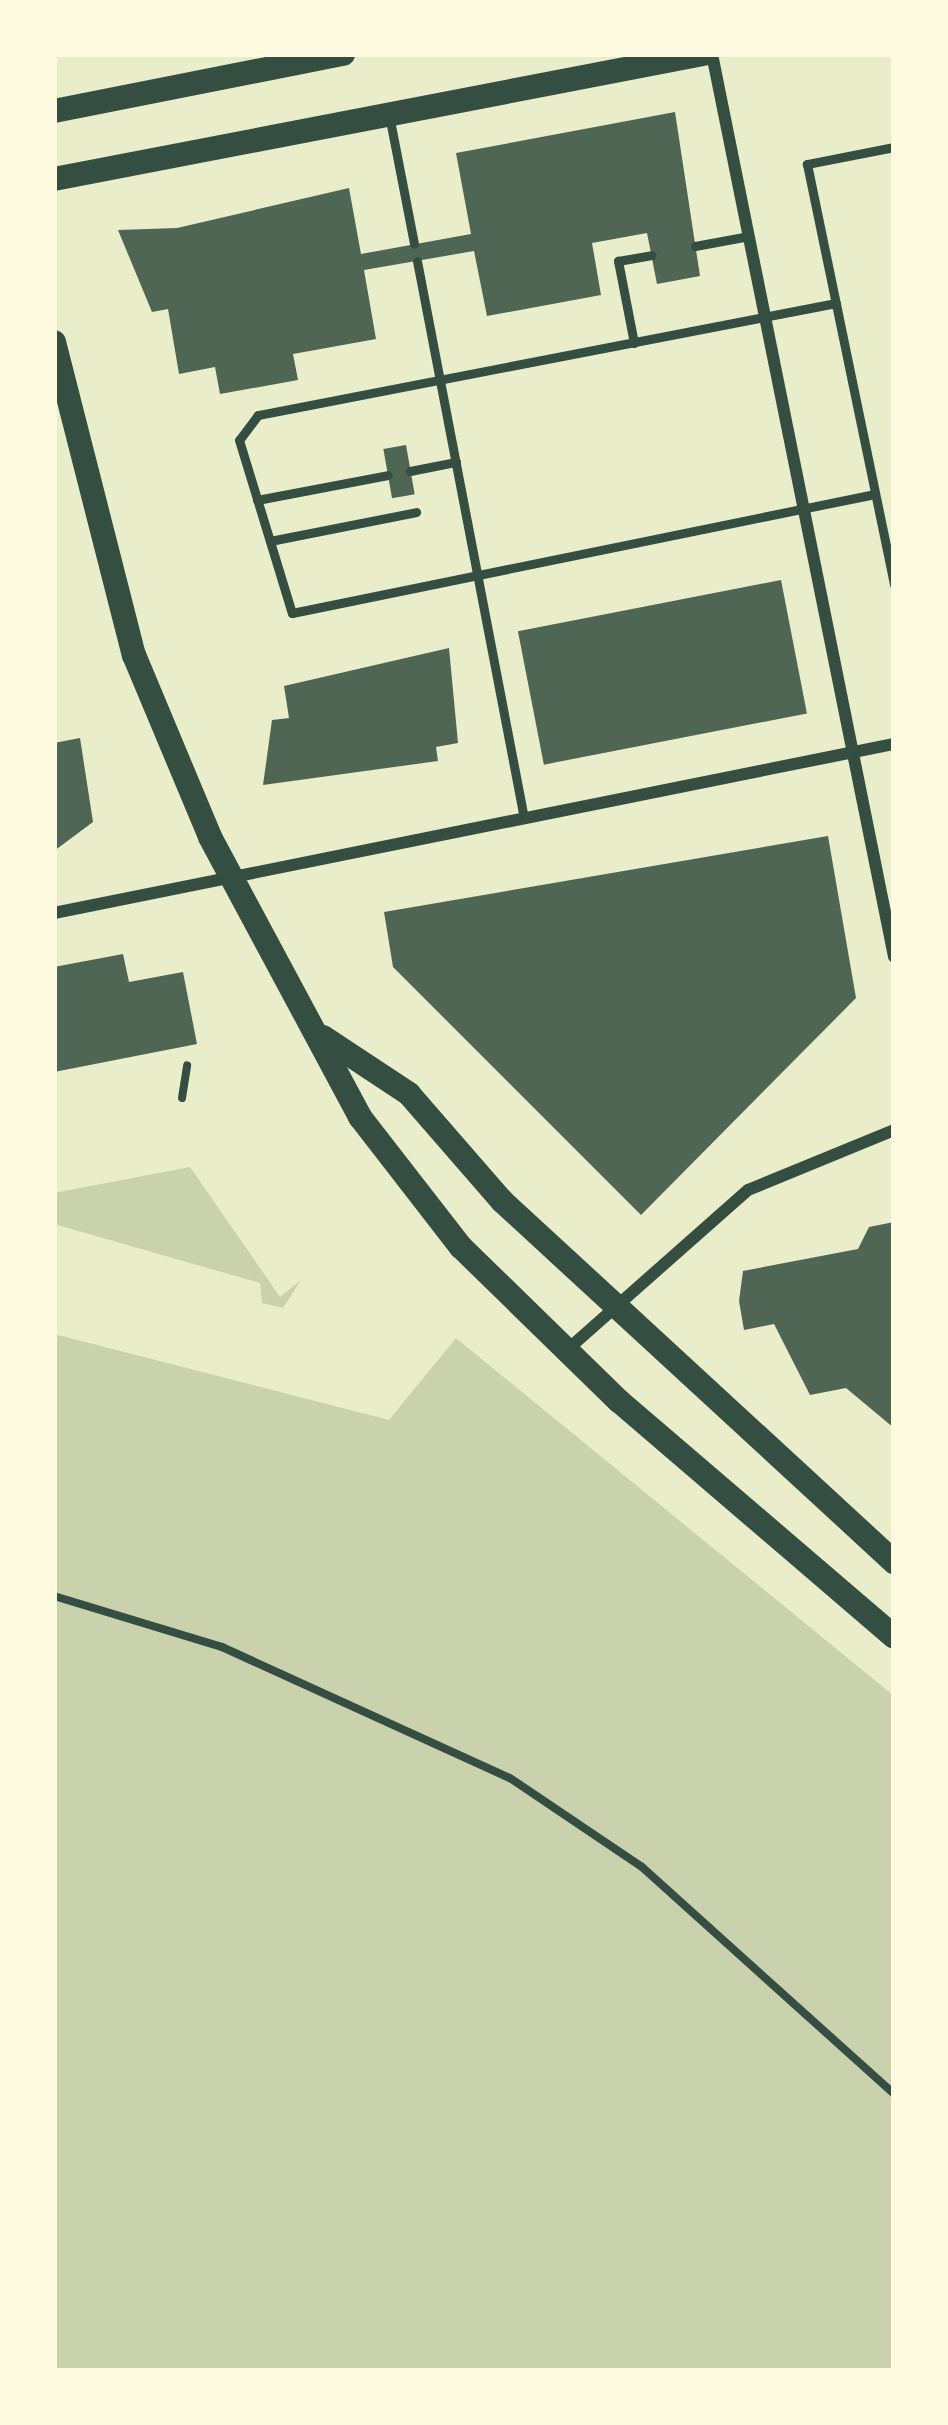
<!DOCTYPE html>
<html>
<head>
<meta charset="utf-8">
<style>
	body { margin:0 }
	#map { position:relative; width:948px; height:2425px; overflow:hidden; background:#e9edc9; font-family:"Open Sans",sans-serif }
	div>[style] { position:absolute }
	.green>* { inset:0; background:#cad2ad }
	.building>* { inset:0; background:#4f6655; transform-origin:0 0 }
	.path>* { height:8px; margin:-4px; padding:0 4px; transform-origin:4px; border-radius:4px; background:#344e41 }
	.service>* { height:9px; margin:-4.5px; padding:0 4.5px; transform-origin:4.5px; border-radius:4.5px; background:#344e41 }
	.minor>* { height:12px; margin:-6px; padding:0 6px; transform-origin:6px; border-radius:6px; background:#344e41 }
	.secondary>* { height:24px; margin:-12px; padding:0 12px; transform-origin:12px; border-radius:12px; background:#344e41 }
	span { translate:-50% -50%; white-space:nowrap; text-align:center; line-height:1.15; -webkit-text-stroke:9px #fefae0; paint-order:stroke }
	.frame { position:absolute; inset:0; border:57px solid #fefae0; pointer-events:none }
</style>
</head>
<body>
<div id="map">
	<div class="green">
		<div style="clip-path:polygon(190px 1167px,280px 1297px,301px 1280px,283px 1308px,262px 1303px,260px 1283px,54px 1224px,54px 1193px)"></div>
		<div style="clip-path:polygon(54px 1334px,389px 1420px,456px 1338px,894px 1696px,894px 2371px,54px 2371px)"></div>
	</div>
	<div class="building">
		<div style="clip-path:polygon(675px 112px,700px 276px,657px 284px,647px 233px,592px 243px,601px 295px,487px 316px,474px 251px,364px 270px,376px 339px,293px 354px,298px 380px,220px 394px,215px 367px,179px 374px,168px 309px,152px 312px,118px 230px,177px 228px,349px 188px,361px 254px,471px 234px,456px 153px)"></div>
		<div style="left:406px;top:445px;width:50px;height:23px;rotate:80deg"></div>
		<div style="left:781px;top:580px;width:136px;height:268px;rotate:79deg"></div>
		<div style="clip-path:polygon(449px 648px,458px 743px,436px 747px,438px 761px,263px 785px,272px 720px,289px 718px,284px 686px)"></div>
		<div style="clip-path:polygon(80px 738px,93px 822px,54px 851px,54px 743px)"></div>
		<div style="clip-path:polygon(828px 836px,856px 998px,641px 1215px,393px 967px,384px 912px)"></div>
		<div style="clip-path:polygon(123px 954px,129px 982px,183px 972px,197px 1044px,54px 1072px,54px 967px)"></div>
		<div style="clip-path:polygon(894px 1222px,894px 1428px,846px 1388px,810px 1395px,774px 1324px,744px 1330px,739px 1301px,743px 1271px,858px 1249px,869px 1227px)"></div>
	</div>
	<div class="path">
		<div style="left:182px;top:1098px;width:33px;rotate:-81deg"></div>
		<div style="left:54px;top:1596px;width:176px;rotate:16.9deg"></div>
		<div style="left:222px;top:1647px;width:316px;rotate:24.5deg"></div>
		<div style="left:510px;top:1778px;width:159px;rotate:34deg"></div>
		<div style="left:642px;top:1867px;width:339px;rotate:42deg"></div>
	</div>
	<div class="service">
		<div style="left:390px;top:120px;width:126px;rotate:79deg"></div>
		<div style="left:894px;top:147px;width:89px;rotate:168.9deg"></div>
		<div style="left:807px;top:164px;width:430px;rotate:78.3deg"></div>
		<div style="left:695px;top:246px;width:55px;rotate:-10.5deg"></div>
		<div style="left:417px;top:261px;width:567px;rotate:79.13deg"></div>
		<div style="left:836px;top:303px;width:589px;rotate:169.03deg"></div>
		<div style="left:258px;top:415px;width:31px;rotate:127deg"></div>
		<div style="left:239px;top:440px;width:181px;rotate:73deg"></div>
		<div style="left:292px;top:613px;width:595px;rotate:-11.54deg"></div>
		<div style="left:634px;top:343px;width:84px;rotate:-101deg"></div>
		<div style="left:618px;top:261px;width:34px;rotate:-10deg"></div>
		<div style="left:410px;top:471px;width:47px;rotate:-11.1deg"></div>
		<div style="left:257px;top:500px;width:133px;rotate:-10.8deg"></div>
		<div style="left:270px;top:541px;width:149px;rotate:-11.2deg"></div>
	</div>
	<div class="minor">
		<div style="left:712px;top:54px;width:921px;rotate:78.6deg"></div>
		<div style="left:54px;top:913px;width:857px;rotate:-11.38deg"></div>
		<div style="left:567px;top:1350px;width:242px;rotate:-41.5deg"></div>
		<div style="left:748px;top:1190px;width:158px;rotate:-22.3deg"></div>
	</div>
	<div class="secondary">
		<div style="left:54px;top:111px;width:295px;rotate:-11.2deg"></div>
		<div style="left:54px;top:179px;width:661px;rotate:-10.9deg"></div>
		<div style="left:54px;top:342px;width:323px;rotate:75.7deg"></div>
		<div style="left:134px;top:655px;width:197px;rotate:67.3deg"></div>
		<div style="left:210px;top:837px;width:318px;rotate:61.8deg"></div>
		<div style="left:360px;top:1117px;width:165px;rotate:52.2deg"></div>
		<div style="left:461px;top:1247px;width:221px;rotate:44.3deg"></div>
		<div style="left:619px;top:1401px;width:362px;rotate:40.6deg"></div>
		<div style="left:323px;top:1037px;width:103px;rotate:33.5deg"></div>
		<div style="left:409px;top:1094px;width:142px;rotate:49deg"></div>
		<div style="left:502px;top:1201px;width:533px;rotate:42.64deg"></div>
	</div>
	<div class="frame"></div>
</div>
</body>
</html>
